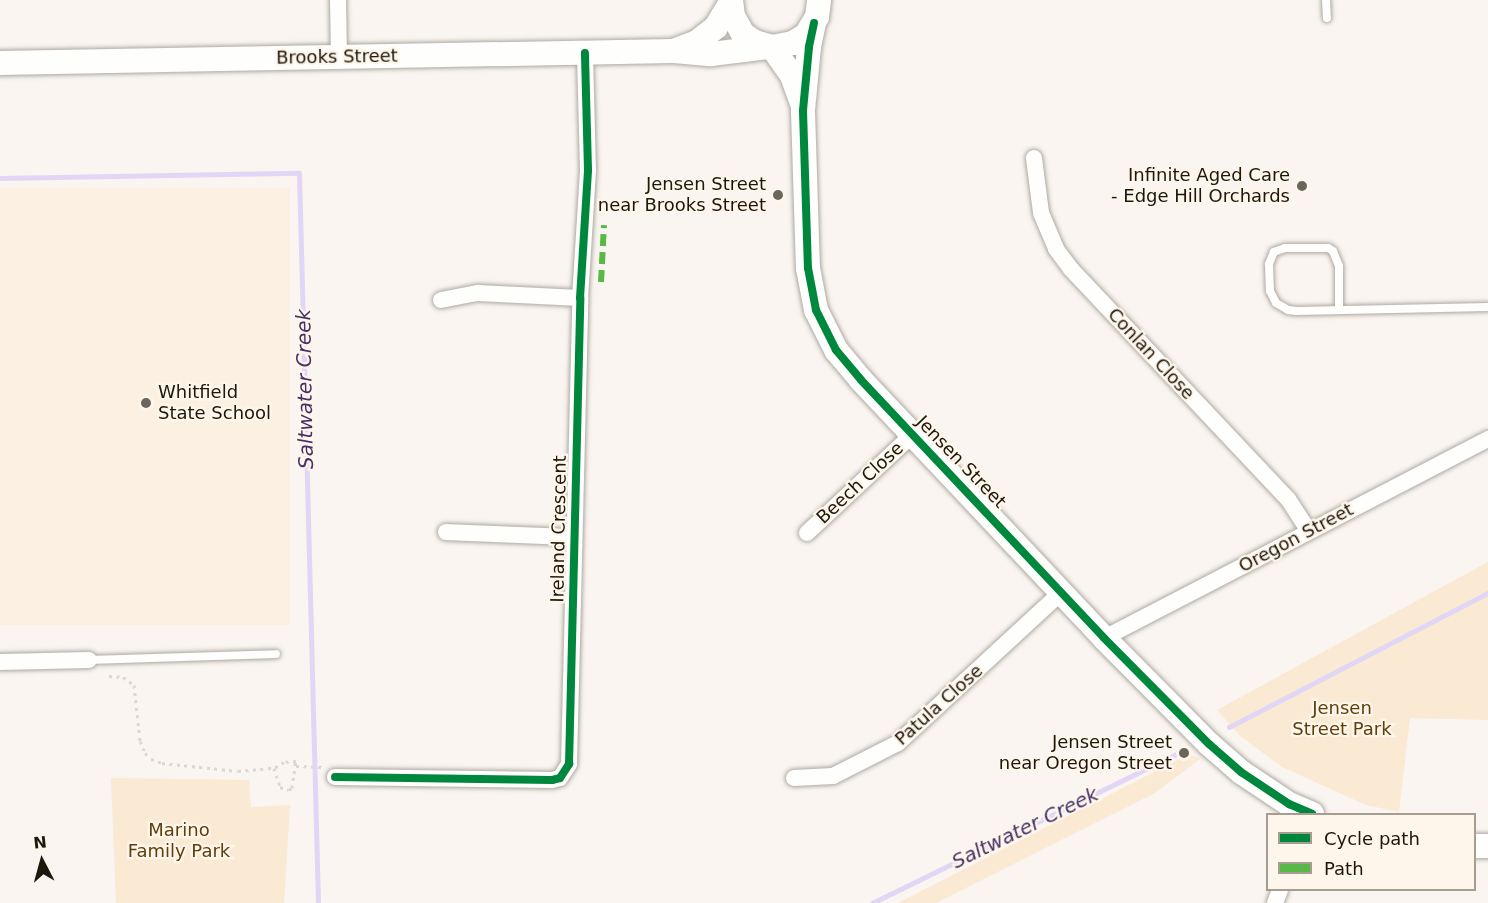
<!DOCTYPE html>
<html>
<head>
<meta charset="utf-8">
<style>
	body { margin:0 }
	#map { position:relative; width:1488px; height:903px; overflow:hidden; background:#faf5f0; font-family:"DejaVu Sans",sans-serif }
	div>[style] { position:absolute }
	.built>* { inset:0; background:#fbf0e2; transform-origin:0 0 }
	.green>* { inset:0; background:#fae9d3 }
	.stream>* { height:5px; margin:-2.5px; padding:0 2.5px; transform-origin:2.5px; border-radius:2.5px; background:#e1d6f6 }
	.path>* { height:3px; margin-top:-1.5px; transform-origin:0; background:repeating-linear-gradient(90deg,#dad8d6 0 3px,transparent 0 7.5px) }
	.roads { filter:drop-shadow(0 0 2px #afa9a2) drop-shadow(0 0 2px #afa9a2) }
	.lane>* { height:8px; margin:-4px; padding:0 4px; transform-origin:4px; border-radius:4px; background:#fefefd }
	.street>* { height:16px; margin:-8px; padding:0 8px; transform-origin:8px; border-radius:8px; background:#fefefd }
	.secondary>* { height:24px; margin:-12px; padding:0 12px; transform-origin:12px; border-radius:12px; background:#fefefd }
	.quiet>* { height:6px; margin-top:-3px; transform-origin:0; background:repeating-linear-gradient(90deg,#58b947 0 12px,transparent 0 18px) }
	.cycleway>* { height:8px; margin:-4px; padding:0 4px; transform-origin:4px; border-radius:4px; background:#00873e }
	.dots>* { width:16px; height:16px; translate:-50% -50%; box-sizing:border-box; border:3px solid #fff6eb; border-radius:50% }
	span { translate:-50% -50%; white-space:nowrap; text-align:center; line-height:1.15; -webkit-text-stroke:4.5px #fff6eb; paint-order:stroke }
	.street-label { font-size:18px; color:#1e170c }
	.poi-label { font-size:18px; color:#1e170c }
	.right { translate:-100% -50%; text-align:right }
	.left { translate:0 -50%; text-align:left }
	.park-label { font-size:18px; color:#5f400d }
	.water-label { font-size:20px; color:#443069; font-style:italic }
	.legend { position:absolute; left:1266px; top:813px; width:210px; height:78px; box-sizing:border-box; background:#fff6eb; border:2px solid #a59d92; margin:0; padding:8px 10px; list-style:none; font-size:18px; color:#1e170c }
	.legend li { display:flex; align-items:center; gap:12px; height:30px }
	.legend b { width:30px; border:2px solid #a59d92 }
	.north { position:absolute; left:12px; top:831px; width:60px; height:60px; -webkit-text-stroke:4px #fff6eb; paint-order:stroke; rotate:354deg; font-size:16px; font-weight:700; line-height:24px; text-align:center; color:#1e170c }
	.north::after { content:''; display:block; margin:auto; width:21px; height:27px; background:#1e170c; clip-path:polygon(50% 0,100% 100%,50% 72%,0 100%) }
</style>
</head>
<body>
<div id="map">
	<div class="built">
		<div style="left:290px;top:188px;width:437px;height:290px;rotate:90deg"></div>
	</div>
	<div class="green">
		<div style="clip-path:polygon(1488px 562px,1488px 720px,1410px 718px,1399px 812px,1366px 805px,1282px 767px,1240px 736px,1217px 710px)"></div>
		<div style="clip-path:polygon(1189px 754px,1200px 759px,1155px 793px,936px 903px,898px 903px)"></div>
		<div style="clip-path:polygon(111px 778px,249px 780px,251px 807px,290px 805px,284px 903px,116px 903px)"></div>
	</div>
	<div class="stream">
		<div style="left:0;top:178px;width:299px;rotate:-1deg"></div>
		<div style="left:299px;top:173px;width:730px;rotate:88.51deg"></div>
		<div style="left:1229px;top:727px;width:292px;rotate:-27.4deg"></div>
		<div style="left:872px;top:903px;width:341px;rotate:-26.1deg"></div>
	</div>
	<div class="path">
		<div style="left:109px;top:676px;width:14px;rotate:4deg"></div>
		<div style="left:123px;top:677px;width:14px;rotate:36deg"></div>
		<div style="left:134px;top:685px;width:56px;rotate:83.9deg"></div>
		<div style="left:140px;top:741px;width:13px;rotate:67deg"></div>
		<div style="left:145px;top:753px;width:8px;rotate:45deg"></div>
		<div style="left:151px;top:759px;width:12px;rotate:20deg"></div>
		<div style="left:162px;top:763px;width:76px;rotate:6deg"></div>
		<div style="left:238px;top:771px;width:36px;rotate:-5deg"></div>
		<div style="left:274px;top:768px;width:20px;rotate:72deg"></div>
		<div style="left:280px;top:787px;width:9px;rotate:18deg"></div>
		<div style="left:289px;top:790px;width:4px;rotate:-34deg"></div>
		<div style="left:292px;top:788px;width:27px;rotate:-82deg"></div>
		<div style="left:296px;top:761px;width:12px;rotate:175deg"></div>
		<div style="left:284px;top:762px;width:12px;rotate:149deg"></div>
		<div style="left:296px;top:766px;width:27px;rotate:2deg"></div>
	</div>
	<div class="roads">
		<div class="lane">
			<div style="left:1326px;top:0;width:18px;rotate:87deg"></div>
			<div style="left:1339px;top:310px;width:44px;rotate:-90deg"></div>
			<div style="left:1339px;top:266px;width:16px;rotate:-112deg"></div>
			<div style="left:1333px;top:251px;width:6px;rotate:-149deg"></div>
			<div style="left:1328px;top:248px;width:43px;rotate:180deg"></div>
			<div style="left:1285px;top:248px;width:12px;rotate:160deg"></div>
			<div style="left:1274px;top:252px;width:13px;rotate:113deg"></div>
			<div style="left:1269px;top:264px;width:27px;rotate:88deg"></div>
			<div style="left:1270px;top:291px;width:13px;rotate:63deg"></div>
			<div style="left:1276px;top:303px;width:14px;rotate:30deg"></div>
			<div style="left:1288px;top:310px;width:9px;rotate:6deg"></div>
			<div style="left:1297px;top:311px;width:191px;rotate:-1.2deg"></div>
			<div style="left:89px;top:660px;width:187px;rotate:-1.8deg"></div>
		</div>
		<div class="street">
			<div style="left:338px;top:0;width:57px;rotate:89deg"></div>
			<div style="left:1034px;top:158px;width:55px;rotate:82.7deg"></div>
			<div style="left:1041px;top:213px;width:39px;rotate:67deg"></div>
			<div style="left:1056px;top:249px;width:25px;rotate:53deg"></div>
			<div style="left:1071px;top:269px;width:316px;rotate:46.7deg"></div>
			<div style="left:1288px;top:499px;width:38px;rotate:57deg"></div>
			<div style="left:441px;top:300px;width:38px;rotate:-11deg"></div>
			<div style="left:478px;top:293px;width:102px;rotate:2.8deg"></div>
			<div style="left:446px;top:532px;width:127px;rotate:2.3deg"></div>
			<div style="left:807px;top:533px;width:145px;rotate:-43deg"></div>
			<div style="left:1104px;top:638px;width:433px;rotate:-27.4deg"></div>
			<div style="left:0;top:662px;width:89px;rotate:-1.3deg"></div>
			<div style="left:335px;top:777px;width:217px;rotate:0.8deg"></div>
			<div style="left:552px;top:780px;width:8px;rotate:-14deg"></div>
			<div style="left:560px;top:778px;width:17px;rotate:-57deg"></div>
			<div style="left:569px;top:764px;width:466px;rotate:-88.6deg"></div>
			<div style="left:580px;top:298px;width:128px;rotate:-86.4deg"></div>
			<div style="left:588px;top:170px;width:117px;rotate:-91.5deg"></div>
			<div style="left:794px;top:778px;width:39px;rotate:-3deg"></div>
			<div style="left:833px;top:776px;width:73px;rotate:-26.9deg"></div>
			<div style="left:898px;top:743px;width:224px;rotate:-42.7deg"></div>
			<div style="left:1275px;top:903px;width:14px;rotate:-69deg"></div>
		</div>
		<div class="secondary">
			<div style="left:731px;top:0;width:16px;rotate:83deg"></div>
			<div style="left:733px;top:16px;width:21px;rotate:61deg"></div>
			<div style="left:743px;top:34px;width:14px;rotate:34deg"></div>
			<div style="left:755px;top:42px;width:18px;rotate:16deg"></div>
			<div style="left:772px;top:47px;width:21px;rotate:-11deg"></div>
			<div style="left:793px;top:43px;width:15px;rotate:-32deg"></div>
			<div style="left:806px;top:35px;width:21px;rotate:-59deg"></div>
			<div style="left:817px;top:17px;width:17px;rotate:-83deg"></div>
			<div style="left:814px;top:23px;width:25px;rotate:102deg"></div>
			<div style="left:809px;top:47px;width:64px;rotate:95.4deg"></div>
			<div style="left:803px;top:111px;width:157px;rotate:88.2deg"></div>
			<div style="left:808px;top:268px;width:43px;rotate:79.2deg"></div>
			<div style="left:816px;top:310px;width:45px;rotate:63.4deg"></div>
			<div style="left:836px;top:350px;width:39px;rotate:50deg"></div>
			<div style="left:861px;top:380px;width:354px;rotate:46.7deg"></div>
			<div style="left:1104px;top:638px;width:149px;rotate:45.3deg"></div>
			<div style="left:1209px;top:744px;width:43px;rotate:41.2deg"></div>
			<div style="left:1241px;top:772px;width:58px;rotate:33.7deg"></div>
			<div style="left:1289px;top:804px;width:25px;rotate:23deg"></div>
			<div style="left:772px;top:47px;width:35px;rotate:55deg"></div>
			<div style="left:792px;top:76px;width:29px;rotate:70deg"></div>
			<div style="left:676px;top:50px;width:22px;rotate:-21deg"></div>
			<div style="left:697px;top:42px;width:24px;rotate:-38deg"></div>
			<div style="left:716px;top:27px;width:29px;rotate:-59deg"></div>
			<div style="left:0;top:63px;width:674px;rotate:-1.02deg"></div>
			<div style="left:674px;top:51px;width:37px;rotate:5deg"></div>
			<div style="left:711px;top:54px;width:57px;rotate:-7deg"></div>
			<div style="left:1474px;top:846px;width:14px"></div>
		</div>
	</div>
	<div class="quiet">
		<div style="left:601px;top:282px;width:57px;rotate:-87deg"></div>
	</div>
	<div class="cycleway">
		<div style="left:814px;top:23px;width:25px;rotate:102deg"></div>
		<div style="left:809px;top:47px;width:64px;rotate:95.4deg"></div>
		<div style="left:803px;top:111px;width:157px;rotate:88.2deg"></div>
		<div style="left:808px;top:268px;width:43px;rotate:79.2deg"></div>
		<div style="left:816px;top:310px;width:45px;rotate:63.4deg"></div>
		<div style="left:836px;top:350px;width:39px;rotate:50deg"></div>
		<div style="left:861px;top:380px;width:354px;rotate:46.7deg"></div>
		<div style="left:1104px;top:638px;width:149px;rotate:45.3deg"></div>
		<div style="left:1209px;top:744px;width:43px;rotate:41.2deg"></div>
		<div style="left:1241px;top:772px;width:58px;rotate:33.7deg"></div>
		<div style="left:1289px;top:804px;width:25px;rotate:23deg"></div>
		<div style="left:335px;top:777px;width:217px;rotate:0.8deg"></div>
		<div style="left:552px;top:780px;width:8px;rotate:-14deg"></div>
		<div style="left:560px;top:778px;width:17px;rotate:-57deg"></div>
		<div style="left:569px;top:764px;width:466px;rotate:-88.6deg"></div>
		<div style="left:580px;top:298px;width:128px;rotate:-86.4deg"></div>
		<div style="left:588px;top:170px;width:117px;rotate:-91.5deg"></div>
	</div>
	<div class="dots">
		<div style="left:1302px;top:186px;background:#6b655c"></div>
		<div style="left:778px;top:195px;background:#6b655c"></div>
		<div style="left:146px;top:403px;background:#6b655c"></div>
		<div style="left:1184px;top:753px;background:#6b655c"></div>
	</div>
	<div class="street-label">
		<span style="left:337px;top:57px;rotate:-1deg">Brooks Street</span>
		<span style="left:1151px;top:354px;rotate:47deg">Conlan Close</span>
		<span style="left:961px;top:462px;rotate:46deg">Jensen Street</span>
		<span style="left:860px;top:483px;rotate:-43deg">Beech Close</span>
		<span style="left:559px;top:529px;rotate:-89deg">Ireland Crescent</span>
		<span style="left:1296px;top:538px;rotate:-28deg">Oregon Street</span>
		<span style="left:939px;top:705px;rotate:-42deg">Patula Close</span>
	</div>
	<div class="poi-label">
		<span class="right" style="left:1290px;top:186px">Infinite Aged Care<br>- Edge Hill Orchards</span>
		<span class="right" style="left:766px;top:195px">Jensen Street<br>near Brooks Street</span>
		<span class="left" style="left:158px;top:403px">Whitfield<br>State School</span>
		<span class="right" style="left:1172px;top:753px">Jensen Street<br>near Oregon Street</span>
	</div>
	<div class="park-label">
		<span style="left:1342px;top:719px">Jensen<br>Street Park</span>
		<span style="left:179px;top:841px">Marino<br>Family Park</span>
	</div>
	<div class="water-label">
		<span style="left:305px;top:389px;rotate:-91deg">Saltwater Creek</span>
		<span style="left:1025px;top:828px;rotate:-26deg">Saltwater Creek</span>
	</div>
	<ul class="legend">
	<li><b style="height:8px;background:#00873e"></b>Cycle path</li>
	<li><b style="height:8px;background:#58b947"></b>Path</li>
	</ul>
	<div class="north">N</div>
</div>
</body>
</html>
